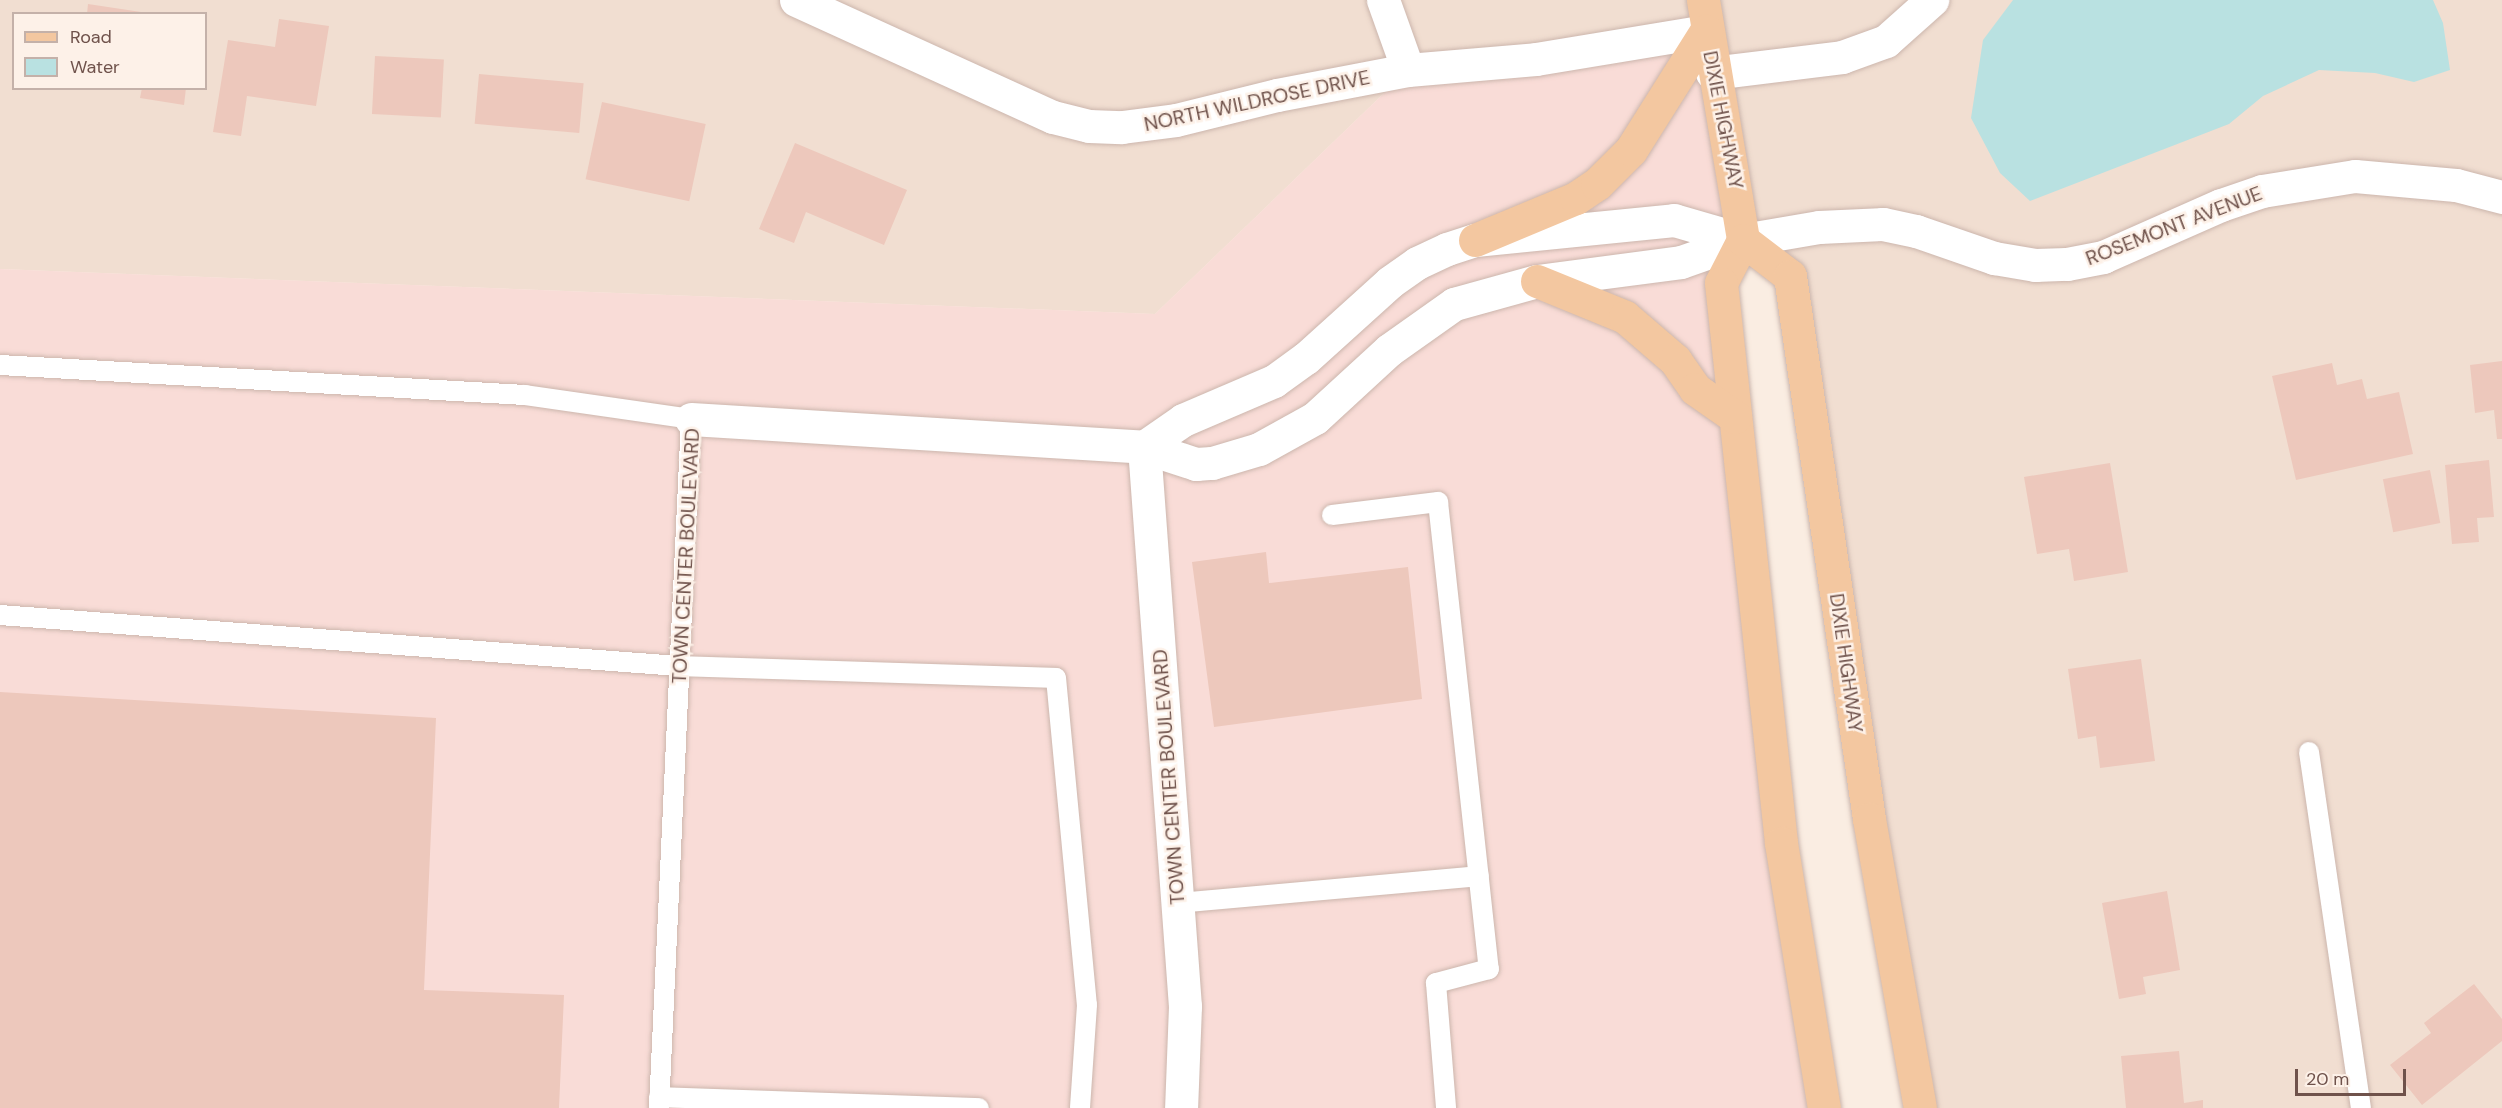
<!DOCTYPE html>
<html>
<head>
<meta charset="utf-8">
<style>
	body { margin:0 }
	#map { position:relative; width:2502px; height:1108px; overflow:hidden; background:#faede2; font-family:"DM Sans",sans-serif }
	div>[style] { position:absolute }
	.residential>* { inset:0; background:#f1ded1 }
	.commercial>* { inset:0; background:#f9dcd7 }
	.water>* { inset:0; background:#b9e1e1 }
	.building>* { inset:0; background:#edc8bc; transform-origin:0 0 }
	.roads { filter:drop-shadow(0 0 2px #ccb6ad) drop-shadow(0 0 2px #ccb6ad) }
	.lane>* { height:20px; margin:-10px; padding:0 10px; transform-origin:10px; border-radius:10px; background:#fff }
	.street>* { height:33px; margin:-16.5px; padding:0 16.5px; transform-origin:16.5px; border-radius:16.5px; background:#fff }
	.primary>* { height:33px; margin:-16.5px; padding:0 16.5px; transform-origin:16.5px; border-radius:16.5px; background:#f3c7a0 }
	span { translate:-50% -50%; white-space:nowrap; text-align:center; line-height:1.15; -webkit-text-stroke:5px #fdf1e8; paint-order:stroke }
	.street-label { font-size:20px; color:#6f524b }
	.legend { position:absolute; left:12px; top:12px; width:195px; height:78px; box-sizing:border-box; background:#fdf1e8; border:2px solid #c4b1a9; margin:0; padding:8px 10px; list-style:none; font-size:18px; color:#6f524b }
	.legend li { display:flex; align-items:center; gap:12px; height:30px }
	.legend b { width:30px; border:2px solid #c4b1a9 }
	.scale { position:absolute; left:2295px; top:1069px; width:111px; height:27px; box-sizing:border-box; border:3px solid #6f524b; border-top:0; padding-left:8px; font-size:18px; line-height:21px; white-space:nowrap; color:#6f524b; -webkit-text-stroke:4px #fdf1e8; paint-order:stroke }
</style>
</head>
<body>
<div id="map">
	<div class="residential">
		<div style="clip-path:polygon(evenodd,0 0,2502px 0,2502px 1108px,1920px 1108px,1790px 276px,1408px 70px,1155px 314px,0 269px,0 0,14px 14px,206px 14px,206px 88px,14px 88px,14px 14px)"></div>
	</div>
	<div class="commercial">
		<div style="clip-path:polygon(1706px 31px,1736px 185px,1721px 283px,1824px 1108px,0 1108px,0 269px,1155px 314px,1408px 70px)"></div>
	</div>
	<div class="water">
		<div style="clip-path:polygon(2013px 0,2433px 0,2443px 23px,2450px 70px,2414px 82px,2375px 73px,2319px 70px,2263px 96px,2229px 124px,2030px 201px,2000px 173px,1971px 118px,1983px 40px)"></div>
	</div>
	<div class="building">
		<div style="clip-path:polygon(88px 4px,141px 12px,141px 14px,87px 14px)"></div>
		<div style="clip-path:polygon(279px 19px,329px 26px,316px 106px,247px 96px,241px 136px,213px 132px,228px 40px,275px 47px)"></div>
		<div style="left:375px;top:56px;width:69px;height:58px;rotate:3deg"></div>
		<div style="left:479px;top:74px;width:105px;height:50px;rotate:5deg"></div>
		<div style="clip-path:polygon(142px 88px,186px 88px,184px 105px,140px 98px)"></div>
		<div style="left:602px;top:102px;width:106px;height:79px;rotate:12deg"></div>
		<div style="clip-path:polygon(795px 143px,907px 190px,884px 245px,806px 212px,794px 243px,759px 229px)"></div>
		<div style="clip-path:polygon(2502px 361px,2502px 439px,2497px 439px,2494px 410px,2475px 413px,2470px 365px)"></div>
		<div style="clip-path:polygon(2332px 363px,2337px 385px,2362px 379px,2367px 399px,2399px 392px,2413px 454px,2296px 480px,2272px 376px)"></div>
		<div style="clip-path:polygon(2489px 460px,2494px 517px,2477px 518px,2479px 542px,2452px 544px,2445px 465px)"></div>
		<div style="clip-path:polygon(2110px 463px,2128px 572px,2074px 581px,2069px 549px,2037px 554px,2024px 477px)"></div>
		<div style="left:2430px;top:470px;width:54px;height:48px;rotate:79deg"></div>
		<div style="clip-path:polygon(1266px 552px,1269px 583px,1408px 567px,1422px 699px,1214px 727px,1192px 562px)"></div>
		<div style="clip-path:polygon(2141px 659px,2155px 761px,2100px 768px,2096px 736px,2078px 739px,2068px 669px)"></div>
		<div style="clip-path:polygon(0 692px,436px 718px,424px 990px,564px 995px,559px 1108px,0 1108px)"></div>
		<div style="clip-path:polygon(2167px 891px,2180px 970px,2143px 977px,2146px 994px,2119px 999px,2102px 903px)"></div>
		<div style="clip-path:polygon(2474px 984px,2502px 1019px,2502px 1041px,2422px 1105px,2390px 1065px,2431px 1033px,2424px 1023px)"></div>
		<div style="clip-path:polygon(2179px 1051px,2184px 1103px,2203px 1100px,2203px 1108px,2126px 1108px,2121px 1056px)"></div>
	</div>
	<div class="roads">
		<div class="lane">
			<div style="left:0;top:365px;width:526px;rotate:3.27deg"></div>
			<div style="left:525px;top:395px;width:168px;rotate:8.2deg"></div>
			<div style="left:691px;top:419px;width:690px;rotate:92.66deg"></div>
			<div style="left:1332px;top:515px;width:107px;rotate:-7deg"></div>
			<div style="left:1438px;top:502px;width:470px;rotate:83.8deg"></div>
			<div style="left:1489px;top:969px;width:55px;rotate:165.2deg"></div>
			<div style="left:1436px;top:983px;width:125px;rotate:85.4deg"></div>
			<div style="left:0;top:615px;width:681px;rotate:4.3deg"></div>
			<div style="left:679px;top:666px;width:377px;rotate:1.8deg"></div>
			<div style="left:1056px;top:678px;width:328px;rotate:84.6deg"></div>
			<div style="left:1087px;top:1005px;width:103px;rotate:93.9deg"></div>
			<div style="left:2309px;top:752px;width:360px;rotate:81.7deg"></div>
			<div style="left:1178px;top:903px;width:302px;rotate:-5.1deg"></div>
			<div style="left:659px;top:1097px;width:320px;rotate:2deg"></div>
		</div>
		<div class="street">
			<div style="left:796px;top:0;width:282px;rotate:24.5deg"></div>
			<div style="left:1053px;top:117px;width:37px;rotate:14deg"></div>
			<div style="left:1089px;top:126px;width:33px;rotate:2deg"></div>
			<div style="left:1122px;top:127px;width:54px;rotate:-7.4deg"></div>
			<div style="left:1176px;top:120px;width:104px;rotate:-13.9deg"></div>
			<div style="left:1277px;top:95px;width:133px;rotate:-10.8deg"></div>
			<div style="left:1408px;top:70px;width:128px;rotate:-4.9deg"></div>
			<div style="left:1536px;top:59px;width:172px;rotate:-9.4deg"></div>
			<div style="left:1383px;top:0;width:74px;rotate:70.3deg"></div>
			<div style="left:1712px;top:73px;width:131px;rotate:-7deg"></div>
			<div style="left:1842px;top:57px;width:47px;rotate:-20deg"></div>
			<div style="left:1886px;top:41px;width:62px;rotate:-41.7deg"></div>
			<div style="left:691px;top:419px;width:454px;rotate:3.5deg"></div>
			<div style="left:1144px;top:447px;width:55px;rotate:18.1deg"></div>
			<div style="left:1196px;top:464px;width:16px;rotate:-4deg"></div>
			<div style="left:1212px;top:463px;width:49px;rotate:-16.6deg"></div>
			<div style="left:1259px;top:449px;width:64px;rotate:-29deg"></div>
			<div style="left:1315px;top:418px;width:100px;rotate:-42.6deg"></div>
			<div style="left:1389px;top:350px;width:80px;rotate:-35.3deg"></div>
			<div style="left:1454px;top:304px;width:86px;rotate:-15.5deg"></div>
			<div style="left:1537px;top:281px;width:145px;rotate:-7.5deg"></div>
			<div style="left:1681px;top:262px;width:66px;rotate:-19.5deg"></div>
			<div style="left:1743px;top:240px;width:77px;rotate:-9.7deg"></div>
			<div style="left:1819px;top:227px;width:64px;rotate:-2.7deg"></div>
			<div style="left:1883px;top:224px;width:34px;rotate:12deg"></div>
			<div style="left:1916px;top:231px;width:83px;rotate:19.1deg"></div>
			<div style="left:1994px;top:258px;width:42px;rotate:9.7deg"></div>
			<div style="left:2035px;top:265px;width:32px;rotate:-2deg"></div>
			<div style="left:2067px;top:264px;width:37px;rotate:-11deg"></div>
			<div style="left:2103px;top:257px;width:129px;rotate:-23.8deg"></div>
			<div style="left:2221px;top:205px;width:43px;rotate:-18.9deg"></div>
			<div style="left:2262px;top:191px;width:94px;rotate:-9.2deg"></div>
			<div style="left:2355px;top:176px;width:101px;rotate:5.1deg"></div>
			<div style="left:2456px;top:185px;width:48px;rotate:14.6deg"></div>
			<div style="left:1144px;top:447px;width:47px;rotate:-34.7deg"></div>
			<div style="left:1183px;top:420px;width:99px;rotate:-23.2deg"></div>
			<div style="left:1274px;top:381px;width:39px;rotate:-36deg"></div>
			<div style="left:1306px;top:358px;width:113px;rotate:-42.1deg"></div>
			<div style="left:1390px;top:282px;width:33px;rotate:-35deg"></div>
			<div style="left:1417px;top:263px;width:33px;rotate:-25deg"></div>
			<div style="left:1447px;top:249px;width:29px;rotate:-18deg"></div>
			<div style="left:1475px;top:240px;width:200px;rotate:-5.7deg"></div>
			<div style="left:1674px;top:220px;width:72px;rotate:16.2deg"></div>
			<div style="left:1144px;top:447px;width:561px;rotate:85.81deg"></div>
			<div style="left:1185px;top:1006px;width:102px;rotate:92.2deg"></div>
		</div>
		<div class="primary">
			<div style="left:1703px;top:0;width:243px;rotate:80.5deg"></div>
			<div style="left:1743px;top:240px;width:48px;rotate:117.1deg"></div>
			<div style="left:1721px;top:283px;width:563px;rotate:83.88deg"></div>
			<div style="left:1781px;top:843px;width:268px;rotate:80.8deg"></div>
			<div style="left:1475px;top:240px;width:109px;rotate:-22.6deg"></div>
			<div style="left:1576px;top:198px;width:25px;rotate:-34deg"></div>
			<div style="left:1597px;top:184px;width:48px;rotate:-45deg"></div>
			<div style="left:1631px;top:150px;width:141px;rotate:-57.8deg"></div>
			<div style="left:1743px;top:240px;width:59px;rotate:37.5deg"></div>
			<div style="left:1790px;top:276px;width:549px;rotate:81.72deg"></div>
			<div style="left:1869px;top:819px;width:293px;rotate:80deg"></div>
			<div style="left:1537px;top:281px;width:95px;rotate:22.2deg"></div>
			<div style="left:1625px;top:317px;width:66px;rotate:40.7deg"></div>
			<div style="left:1675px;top:360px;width:35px;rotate:55deg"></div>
			<div style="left:1695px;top:389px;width:49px;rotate:35deg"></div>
		</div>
	</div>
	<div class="street-label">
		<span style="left:1257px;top:101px;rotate:-12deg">NORTH WILDROSE DRIVE</span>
		<span style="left:1723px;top:120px;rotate:79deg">DIXIE HIGHWAY</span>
		<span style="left:2174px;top:226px;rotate:-21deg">ROSEMONT AVENUE</span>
		<span style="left:686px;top:556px;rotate:-87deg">TOWN CENTER BOULEVARD</span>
		<span style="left:1846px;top:663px;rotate:82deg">DIXIE HIGHWAY</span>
		<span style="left:1169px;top:777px;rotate:-94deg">TOWN CENTER BOULEVARD</span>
	</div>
	<ul class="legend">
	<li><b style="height:8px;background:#f3c7a0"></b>Road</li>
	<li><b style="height:16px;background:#b9e1e1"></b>Water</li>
	</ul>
	<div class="scale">20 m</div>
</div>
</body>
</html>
